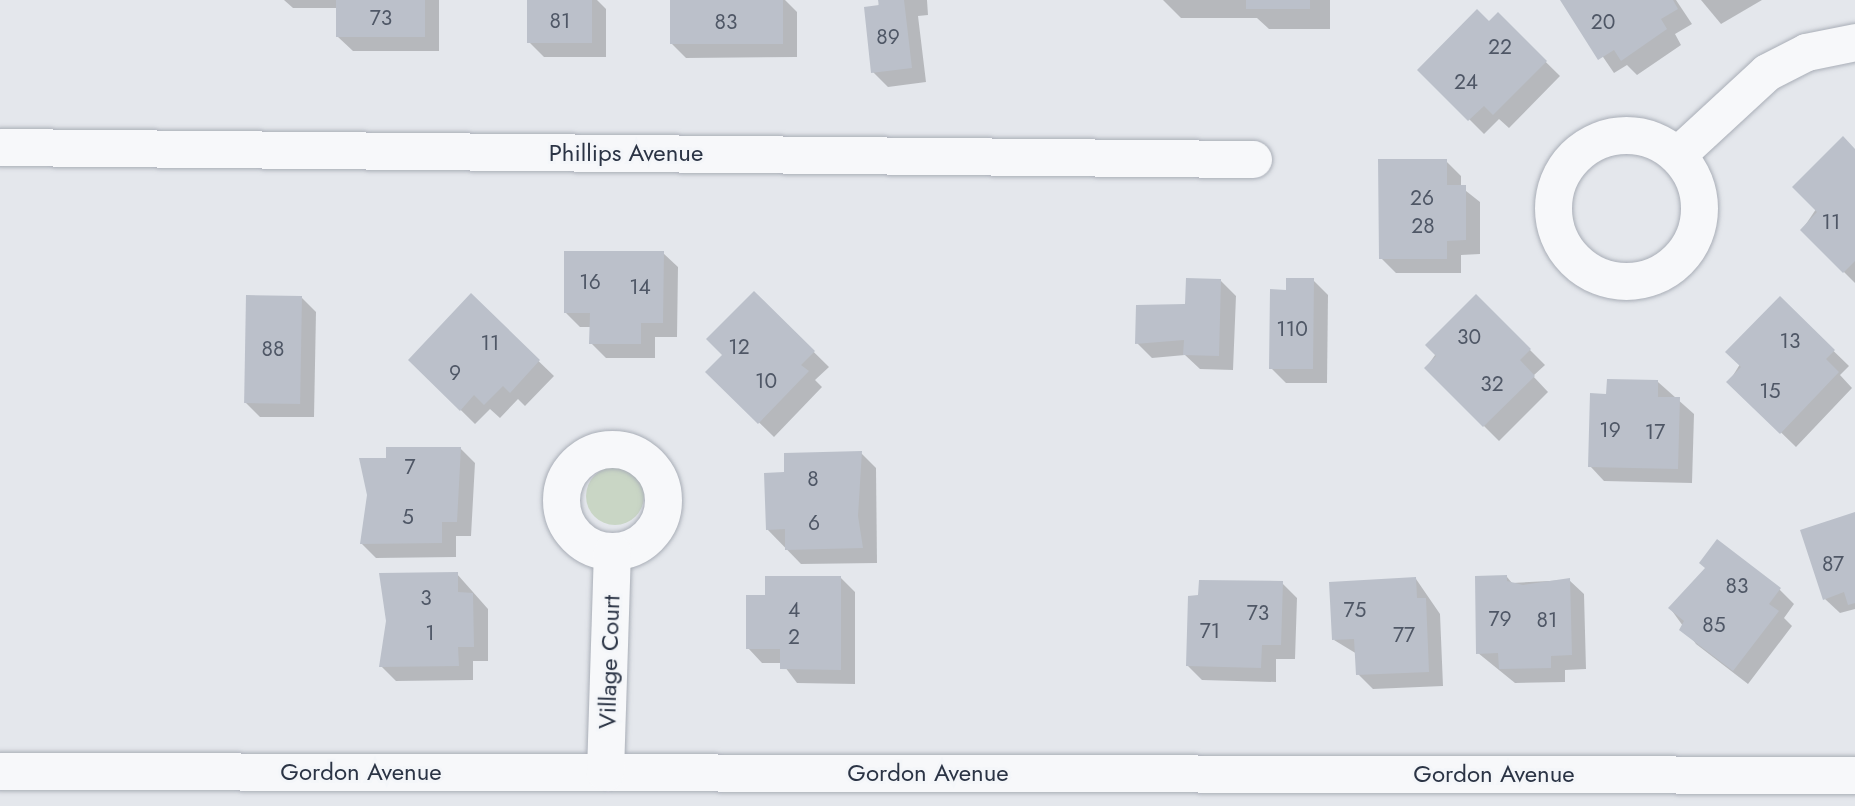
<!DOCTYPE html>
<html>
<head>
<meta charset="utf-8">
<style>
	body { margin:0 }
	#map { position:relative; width:1855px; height:806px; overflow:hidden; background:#e4e7ec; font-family:Jost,sans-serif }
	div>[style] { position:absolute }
	.green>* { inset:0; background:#c9d6c5 }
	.round { border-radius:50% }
	.shadow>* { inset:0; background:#0003 }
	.building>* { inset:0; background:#bbc0ca; transform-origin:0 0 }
	.roads { filter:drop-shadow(0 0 2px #a9aeb7) drop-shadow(0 0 2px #a9aeb7) }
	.street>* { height:37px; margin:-18.5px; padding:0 18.5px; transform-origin:18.5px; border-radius:18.5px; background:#f7f8fa }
	.street>.ring { margin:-18.5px; padding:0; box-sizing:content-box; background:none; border:37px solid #f7f8fa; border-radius:50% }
	span { translate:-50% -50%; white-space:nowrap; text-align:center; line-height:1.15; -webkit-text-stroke:6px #f4f6f9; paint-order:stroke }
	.number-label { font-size:21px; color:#4f5766 }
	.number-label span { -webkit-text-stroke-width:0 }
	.street-label { font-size:24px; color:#2b3445 }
</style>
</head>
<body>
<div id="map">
	<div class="green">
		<div class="round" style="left:586px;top:467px;width:58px;height:58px"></div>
	</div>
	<div class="shadow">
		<div style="clip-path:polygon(284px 0,439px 0,439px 51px,353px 51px,338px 37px,338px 8px,293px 8px)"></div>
		<div style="clip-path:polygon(529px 0,597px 0,606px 9px,606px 57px,544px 57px,529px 42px)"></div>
		<div style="clip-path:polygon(671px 0,785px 0,797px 12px,797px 57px,686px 58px,671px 43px)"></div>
		<div style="clip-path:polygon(879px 0,927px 0,928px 15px,918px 16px,926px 82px,888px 87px,873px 72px)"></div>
		<div style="clip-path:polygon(1163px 0,1330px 0,1330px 29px,1269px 29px,1257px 18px,1181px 18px)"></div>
		<div style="clip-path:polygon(1564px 0,1676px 0,1692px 24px,1675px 34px,1681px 45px,1637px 75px,1627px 65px,1614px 73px)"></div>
		<div style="clip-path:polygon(1701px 0,1762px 0,1721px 24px)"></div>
		<div style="clip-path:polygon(1498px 15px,1560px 76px,1509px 128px,1499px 119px,1484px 134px,1420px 70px)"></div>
		<div style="clip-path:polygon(1855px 151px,1855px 283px,1802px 230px)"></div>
		<div style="clip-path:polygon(1446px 161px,1461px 176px,1461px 187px,1480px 202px,1480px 254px,1461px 255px,1461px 273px,1396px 273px,1381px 258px)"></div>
		<div style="clip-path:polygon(663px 253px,678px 267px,677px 337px,655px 337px,655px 358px,606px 358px,591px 343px,591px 327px,580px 327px,566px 313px)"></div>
		<div style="clip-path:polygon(1313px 280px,1328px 295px,1327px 383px,1286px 383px,1271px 368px,1288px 291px)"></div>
		<div style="clip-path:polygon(1221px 281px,1236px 296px,1233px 370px,1200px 369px,1185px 355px,1152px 358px,1137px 343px)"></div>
		<div style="clip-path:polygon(754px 293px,829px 367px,815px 380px,822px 387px,774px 437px,707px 372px,724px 355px)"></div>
		<div style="clip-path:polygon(471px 296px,554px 376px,525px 406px,518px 399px,500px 418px,490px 409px,475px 424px,410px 360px)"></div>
		<div style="clip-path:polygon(1476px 296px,1545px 365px,1533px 376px,1548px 392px,1499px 441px,1426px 368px)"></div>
		<div style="clip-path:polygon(302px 298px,316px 312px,314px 417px,260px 417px,245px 402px)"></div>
		<div style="clip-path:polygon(1780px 299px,1849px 366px,1840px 375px,1852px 388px,1796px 447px,1729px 382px)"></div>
		<div style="clip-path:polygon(1658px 382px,1694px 414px,1692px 483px,1604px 481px,1590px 466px,1608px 395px)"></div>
		<div style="clip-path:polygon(460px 448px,475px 463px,471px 536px,456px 536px,456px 557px,376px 558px,361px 543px,388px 460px)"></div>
		<div style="clip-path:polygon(861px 453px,876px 468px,877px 563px,801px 564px,767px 529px,786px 474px)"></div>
		<div style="clip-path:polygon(1855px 514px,1855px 609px,1840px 613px,1825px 599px)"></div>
		<div style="clip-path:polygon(1707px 569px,1779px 589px,1794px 604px,1784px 618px,1792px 626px,1748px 684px,1696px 644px,1670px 608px)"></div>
		<div style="clip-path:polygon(457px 574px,488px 609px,488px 661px,473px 661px,473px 680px,396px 681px,381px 666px)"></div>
		<div style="clip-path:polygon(840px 577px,855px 592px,855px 684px,797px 683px,782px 663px,762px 663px,748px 648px,766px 597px)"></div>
		<div style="clip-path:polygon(1507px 577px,1512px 583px,1569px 580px,1584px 594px,1586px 669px,1565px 670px,1565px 682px,1515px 683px,1478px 653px)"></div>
		<div style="clip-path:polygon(1416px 579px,1440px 614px,1443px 686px,1373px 689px,1358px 674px,1357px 654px,1334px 640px)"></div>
		<div style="clip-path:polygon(1282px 583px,1297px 598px,1295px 659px,1276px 659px,1276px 682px,1202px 680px,1188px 666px)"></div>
	</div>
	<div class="building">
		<div style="left:336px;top:0;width:89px;height:37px"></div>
		<div style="left:527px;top:0;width:65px;height:43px"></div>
		<div style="left:670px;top:0;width:113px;height:44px"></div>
		<div style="clip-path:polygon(878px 0,904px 0,912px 68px,871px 73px,864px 7px,879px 5px)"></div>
		<div style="left:1246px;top:0;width:64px;height:9px"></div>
		<div style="clip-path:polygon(1560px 0,1673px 0,1678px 9px,1661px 19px,1667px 29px,1621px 61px,1614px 50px,1598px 60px)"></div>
		<div style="clip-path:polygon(1477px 9px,1489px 21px,1498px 12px,1547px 61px,1493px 115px,1484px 106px,1468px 121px,1417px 70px)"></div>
		<div style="clip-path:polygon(1843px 136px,1855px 149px,1855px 261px,1843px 273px,1800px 230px,1817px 212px,1792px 187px)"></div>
		<div style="clip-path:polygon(1378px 159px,1447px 159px,1447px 185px,1466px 185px,1466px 240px,1447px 241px,1447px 259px,1379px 259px)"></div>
		<div style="clip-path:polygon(564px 251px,664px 251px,663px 323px,641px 323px,641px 344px,589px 344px,590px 313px,564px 313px)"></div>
		<div style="clip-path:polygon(1186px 278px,1221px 279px,1219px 356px,1183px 355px,1184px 340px,1135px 344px,1136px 305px,1185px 304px)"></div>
		<div style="clip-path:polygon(1286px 278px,1314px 278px,1313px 369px,1269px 369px,1270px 289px,1286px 290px)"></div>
		<div style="clip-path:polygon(754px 291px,815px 351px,801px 365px,809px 371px,758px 424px,705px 372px,722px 355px,706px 339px)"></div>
		<div style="clip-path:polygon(471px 293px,540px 360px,510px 393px,503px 386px,484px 405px,474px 395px,460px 411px,408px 360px)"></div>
		<div style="clip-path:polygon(1476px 294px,1531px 349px,1520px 360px,1535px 376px,1483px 427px,1424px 368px,1436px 356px,1425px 345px)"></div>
		<div style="left:246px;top:295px;width:56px;height:108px;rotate:1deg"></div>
		<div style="clip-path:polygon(1780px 296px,1835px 350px,1826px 359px,1839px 372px,1780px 434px,1726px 382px,1741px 367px,1725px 352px)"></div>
		<div style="clip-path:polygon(1607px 379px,1658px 380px,1658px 397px,1680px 397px,1678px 469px,1588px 467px,1590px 393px,1606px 394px)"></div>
		<div style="clip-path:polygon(386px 447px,461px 447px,457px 522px,442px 522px,442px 543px,360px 544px,367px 495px,359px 458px,386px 458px)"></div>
		<div style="clip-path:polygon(862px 451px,858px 516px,863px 548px,785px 550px,785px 529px,766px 530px,764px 473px,784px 472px,784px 453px)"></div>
		<div style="clip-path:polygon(1855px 512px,1855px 603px,1848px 605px,1844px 592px,1823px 600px,1800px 530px)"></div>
		<div style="clip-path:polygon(1717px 539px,1781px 588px,1769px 604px,1779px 611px,1733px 671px,1679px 630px,1684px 621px,1668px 608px,1705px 568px,1699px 563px)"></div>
		<div style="clip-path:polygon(458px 572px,458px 592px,473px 593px,474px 647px,458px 647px,459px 666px,379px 667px,386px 621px,379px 573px)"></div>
		<div style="clip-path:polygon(1507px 575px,1507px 581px,1523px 585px,1570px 578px,1572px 655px,1551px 656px,1551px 668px,1499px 669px,1498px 653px,1476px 654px,1475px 576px)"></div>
		<div style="clip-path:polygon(765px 576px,841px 576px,841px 670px,780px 669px,780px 649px,746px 649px,746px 595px,765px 595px)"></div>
		<div style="clip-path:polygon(1416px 577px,1417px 598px,1426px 598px,1429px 672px,1356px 675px,1354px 639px,1332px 640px,1329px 582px)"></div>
		<div style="clip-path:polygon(1199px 580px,1283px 581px,1281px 645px,1262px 645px,1261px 668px,1186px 666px,1188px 596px,1198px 595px)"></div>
	</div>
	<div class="roads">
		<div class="street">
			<div class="ring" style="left:1553px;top:135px;width:109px;height:109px"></div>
			<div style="left:0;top:147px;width:1253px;rotate:0.55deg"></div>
			<div style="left:1677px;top:155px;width:122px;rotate:-42.7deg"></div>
			<div style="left:1767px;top:72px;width:44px;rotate:-27.1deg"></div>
			<div style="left:1806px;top:52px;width:50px;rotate:-11.5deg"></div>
			<div class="ring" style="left:561px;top:449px;width:65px;height:65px"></div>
			<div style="left:0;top:771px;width:1855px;rotate:0.12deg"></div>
			<div style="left:605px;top:772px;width:220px;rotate:-88.2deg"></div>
		</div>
	</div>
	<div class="number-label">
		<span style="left:381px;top:18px">73</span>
		<span style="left:560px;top:21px">81</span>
		<span style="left:726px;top:22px">83</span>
		<span style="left:1603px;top:22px">20</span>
		<span style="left:888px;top:37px">89</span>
		<span style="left:1500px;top:47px">22</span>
		<span style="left:1466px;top:82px">24</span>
		<span style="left:1422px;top:198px">26</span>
		<span style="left:1831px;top:222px">11</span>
		<span style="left:1423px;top:226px">28</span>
		<span style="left:590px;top:282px">16</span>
		<span style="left:640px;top:287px">14</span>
		<span style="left:1292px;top:329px">110</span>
		<span style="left:1469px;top:337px">30</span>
		<span style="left:1790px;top:341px">13</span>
		<span style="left:490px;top:343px">11</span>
		<span style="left:739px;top:347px">12</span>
		<span style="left:273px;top:349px">88</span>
		<span style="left:455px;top:373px">9</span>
		<span style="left:766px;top:381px">10</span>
		<span style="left:1492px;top:384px">32</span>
		<span style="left:1770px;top:391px">15</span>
		<span style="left:1610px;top:430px">19</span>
		<span style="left:1655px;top:432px">17</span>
		<span style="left:410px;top:467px">7</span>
		<span style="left:813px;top:479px">8</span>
		<span style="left:408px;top:517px">5</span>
		<span style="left:814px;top:523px">6</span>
		<span style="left:1833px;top:564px">87</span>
		<span style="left:1737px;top:586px">83</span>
		<span style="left:426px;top:598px">3</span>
		<span style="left:794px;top:610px">4</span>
		<span style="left:1355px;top:610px">75</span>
		<span style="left:1258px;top:613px">73</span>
		<span style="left:1500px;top:619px">79</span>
		<span style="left:1547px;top:620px">81</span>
		<span style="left:1714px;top:625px">85</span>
		<span style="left:1210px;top:631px">71</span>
		<span style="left:430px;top:633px">1</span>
		<span style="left:1404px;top:635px">77</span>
		<span style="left:794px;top:637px">2</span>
	</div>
	<div class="street-label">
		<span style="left:626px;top:153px">Phillips Avenue</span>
		<span style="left:609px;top:662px;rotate:-88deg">Village Court</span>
		<span style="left:361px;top:772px">Gordon Avenue</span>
		<span style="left:928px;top:773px">Gordon Avenue</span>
		<span style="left:1494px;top:774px">Gordon Avenue</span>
	</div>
</div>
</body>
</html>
